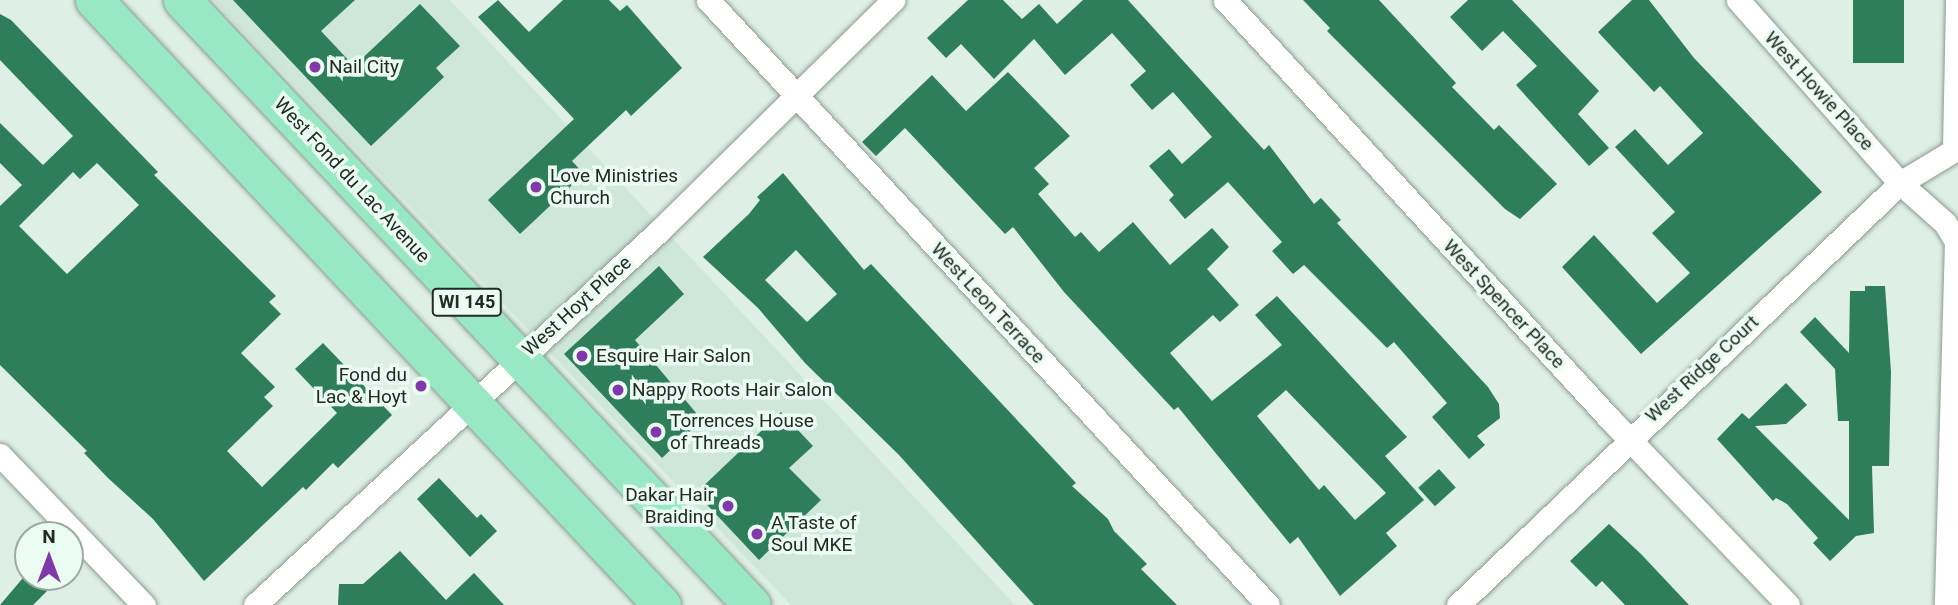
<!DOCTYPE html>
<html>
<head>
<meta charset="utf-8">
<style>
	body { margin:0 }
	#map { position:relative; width:1958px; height:605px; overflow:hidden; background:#deefe5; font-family:Roboto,sans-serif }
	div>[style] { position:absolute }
	.built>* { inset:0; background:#cee7d8 }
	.building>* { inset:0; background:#2e7e5a; transform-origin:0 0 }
	.roads { filter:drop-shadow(0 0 2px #8b9b91) drop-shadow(0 0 2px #8b9b91) }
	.street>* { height:23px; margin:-11.5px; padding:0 11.5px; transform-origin:11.5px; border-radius:11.5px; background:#fff }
	.primary>* { height:37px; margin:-18.5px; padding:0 18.5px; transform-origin:18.5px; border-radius:18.5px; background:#99e8c4 }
	.dots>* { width:19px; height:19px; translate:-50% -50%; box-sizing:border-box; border:4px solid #ebfdf3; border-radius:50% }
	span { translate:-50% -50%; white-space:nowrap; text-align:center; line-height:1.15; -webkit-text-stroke:7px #ebfdf3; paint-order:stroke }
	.shield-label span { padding:2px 5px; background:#ebfdf3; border:2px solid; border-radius:5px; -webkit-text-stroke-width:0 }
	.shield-label { font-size:18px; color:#232a26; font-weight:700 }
	.poi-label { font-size:19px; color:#232a26 }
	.left { translate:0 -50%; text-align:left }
	.right { translate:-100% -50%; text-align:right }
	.street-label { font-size:19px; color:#232a26 }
	.north { position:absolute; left:14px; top:521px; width:70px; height:70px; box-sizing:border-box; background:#ebfdf3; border:2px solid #9ba9a1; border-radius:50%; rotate:0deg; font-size:19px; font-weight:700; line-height:28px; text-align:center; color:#232a26 }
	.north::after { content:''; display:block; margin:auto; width:24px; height:32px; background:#8138aa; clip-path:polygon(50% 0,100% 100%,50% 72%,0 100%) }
</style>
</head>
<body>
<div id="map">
	<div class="built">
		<div style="clip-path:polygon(213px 0,450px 0,1015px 605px,791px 605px)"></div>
	</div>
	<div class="building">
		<div style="clip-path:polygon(233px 0,355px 0,321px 31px,354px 66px,420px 4px,460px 46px,436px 68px,444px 77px,371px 146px)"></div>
		<div style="clip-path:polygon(498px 0,529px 32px,563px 0,609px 0,620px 11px,627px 5px,682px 68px,631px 116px,626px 110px,572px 161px,584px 174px,520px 234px,488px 200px,574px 119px,478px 17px)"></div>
		<div style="clip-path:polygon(968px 0,1003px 0,1022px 19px,1039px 4px,1057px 24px,1083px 0,1128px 0,1264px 150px,1269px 145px,1314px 204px,1321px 198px,1341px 220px,1337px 223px,1488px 387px,1499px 404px,1500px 418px,1477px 436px,1485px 445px,1469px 459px,1432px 417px,1447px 403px,1394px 342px,1387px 348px,1304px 265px,1293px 274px,1272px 251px,1282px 242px,1228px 182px,1185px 219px,1169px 200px,1174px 195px,1149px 166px,1169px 149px,1182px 164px,1212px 137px,1173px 92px,1152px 110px,1130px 85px,1146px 71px,1112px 33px,1065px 75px,1034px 39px,994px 79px,961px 44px,946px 58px,927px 38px)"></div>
		<div style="clip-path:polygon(1303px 0,1379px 0,1456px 83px,1452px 87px,1494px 130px,1499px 125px,1557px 184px,1520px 219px,1505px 209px,1327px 31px,1330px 28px)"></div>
		<div style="clip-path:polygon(1468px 0,1512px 0,1599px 91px,1578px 114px,1609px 148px,1589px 166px,1516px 85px,1537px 66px,1503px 31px,1482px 51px,1450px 17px)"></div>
		<div style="clip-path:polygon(1632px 0,1649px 0,1694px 58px,1822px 192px,1641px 354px,1562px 267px,1594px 235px,1657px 303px,1690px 273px,1652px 233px,1675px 212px,1615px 147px,1635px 129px,1668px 165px,1703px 133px,1660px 86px,1654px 92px,1598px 32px)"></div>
		<div style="left:1853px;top:0;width:51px;height:63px"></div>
		<div style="clip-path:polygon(evenodd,0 14px,11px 20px,158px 172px,154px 175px,276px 296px,269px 302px,281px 314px,241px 353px,275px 387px,264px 397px,273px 406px,227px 451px,262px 487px,337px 413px,295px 369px,323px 343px,392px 415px,338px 468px,333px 463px,306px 490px,303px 487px,204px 581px,153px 519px,108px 478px,84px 453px,87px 451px,0 365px,0 206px,22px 185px,0 163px,0 123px,43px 165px,73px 136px,0 60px,0 14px,97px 163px,139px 205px,67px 274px,19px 226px,73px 172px,80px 179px,97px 163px)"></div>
		<div style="clip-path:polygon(evenodd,1008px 72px,1070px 136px,1034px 168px,1049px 184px,1038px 194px,1075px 237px,1081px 232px,1099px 252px,1133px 222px,1170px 265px,1212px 228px,1229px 247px,1207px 269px,1239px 305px,1220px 322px,1213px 315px,1170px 353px,1212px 401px,1282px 345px,1255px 315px,1277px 296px,1407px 437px,1385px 456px,1424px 500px,1386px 533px,1397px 546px,1340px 596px,1298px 537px,1290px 544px,1178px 407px,1174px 410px,1064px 292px,1013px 227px,1005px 234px,905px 128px,876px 156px,862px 142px,932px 75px,966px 111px,1008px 72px,1286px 390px,1386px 493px,1355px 520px,1324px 485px,1319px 490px,1257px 416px,1286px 390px)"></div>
		<div style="clip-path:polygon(evenodd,783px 173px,864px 270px,871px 264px,1076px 483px,1072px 486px,1108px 519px,1114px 531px,1147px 564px,1141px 569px,1177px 605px,1034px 605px,899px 455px,805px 363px,758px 308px,703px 257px,749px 214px,760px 200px,757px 197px,783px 173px,796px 250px,837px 294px,807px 322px,765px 280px,796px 250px)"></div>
		<div style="clip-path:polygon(659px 266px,684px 294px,635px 340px,702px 420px,662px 458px,564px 354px)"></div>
		<div style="clip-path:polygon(1865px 286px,1885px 286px,1891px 372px,1889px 466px,1872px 466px,1874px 533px,1856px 536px,1830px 561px,1813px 543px,1818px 538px,1787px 504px,1776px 498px,1773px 501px,1717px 439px,1742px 413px,1749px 419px,1786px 383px,1807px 405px,1786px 424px,1755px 426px,1849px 520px,1849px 421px,1838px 421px,1835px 369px,1800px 332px,1815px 317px,1849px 353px,1850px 291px,1865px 291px)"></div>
		<div style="clip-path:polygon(781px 412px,813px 446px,789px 468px,821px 500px,759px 560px,696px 493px)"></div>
		<div style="left:1439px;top:469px;width:25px;height:28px;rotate:48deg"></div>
		<div style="clip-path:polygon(439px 478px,477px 518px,481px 514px,497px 531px,470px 557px,417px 499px)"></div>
		<div style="clip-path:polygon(1609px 524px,1641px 554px,1689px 605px,1625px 605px,1602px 581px,1596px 587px,1570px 561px)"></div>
		<div style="clip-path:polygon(400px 551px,446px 600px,474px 573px,504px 605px,338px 605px,339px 584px,363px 584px)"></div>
		<div style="clip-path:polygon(28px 572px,28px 577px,34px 577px,47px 591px,33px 605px,0 605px)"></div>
	</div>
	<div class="roads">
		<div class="street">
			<div style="left:708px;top:0;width:824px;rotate:47.21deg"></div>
			<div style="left:1225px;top:0;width:566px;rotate:47.43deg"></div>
			<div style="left:1608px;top:417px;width:260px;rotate:46.2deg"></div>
			<div style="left:1738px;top:0;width:244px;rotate:48.5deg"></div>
			<div style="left:1900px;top:183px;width:60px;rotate:41.6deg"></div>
			<div style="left:1945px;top:223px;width:21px;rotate:59deg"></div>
			<div style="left:1956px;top:241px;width:364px;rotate:91.6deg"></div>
			<div style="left:1954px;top:148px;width:148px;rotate:-88.8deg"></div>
			<div style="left:0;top:455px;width:208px;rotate:46.2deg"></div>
			<div style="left:255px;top:605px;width:551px;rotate:-42.79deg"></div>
			<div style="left:659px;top:231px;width:329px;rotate:-44.6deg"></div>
			<div style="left:1458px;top:605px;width:611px;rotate:-43.67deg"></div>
			<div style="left:1900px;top:183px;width:68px;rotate:-31.1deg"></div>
		</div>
		<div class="primary">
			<div style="left:94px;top:0;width:830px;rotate:46.81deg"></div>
			<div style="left:182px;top:0;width:831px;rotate:46.71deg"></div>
		</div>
	</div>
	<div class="dots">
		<div style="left:315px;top:67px;background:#8138aa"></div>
		<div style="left:536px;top:187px;background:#8138aa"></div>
		<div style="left:582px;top:356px;background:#8138aa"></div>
		<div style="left:421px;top:386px;background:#8138aa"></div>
		<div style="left:618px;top:390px;background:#8138aa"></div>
		<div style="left:656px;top:432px;background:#8138aa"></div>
		<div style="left:728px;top:506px;background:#8138aa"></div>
		<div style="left:757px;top:534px;background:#8138aa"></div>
	</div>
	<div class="shield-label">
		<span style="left:467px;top:302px">WI 145</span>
	</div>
	<div class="poi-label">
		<span class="left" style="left:329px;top:67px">Nail City</span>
		<span class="left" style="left:550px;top:187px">Love Ministries<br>Church</span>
		<span class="left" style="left:596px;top:356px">Esquire Hair Salon</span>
		<span class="right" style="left:407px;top:386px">Fond du<br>Lac &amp; Hoyt</span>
		<span class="left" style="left:632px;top:390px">Nappy Roots Hair Salon</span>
		<span class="left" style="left:670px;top:432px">Torrences House<br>of Threads</span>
		<span class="right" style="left:714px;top:506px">Dakar Hair<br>Braiding</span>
		<span class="left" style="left:771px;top:534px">A Taste of<br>Soul MKE</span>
	</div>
	<div class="street-label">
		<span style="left:1819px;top:91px;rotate:48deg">West Howie Place</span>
		<span style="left:352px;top:180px;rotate:47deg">West Fond du Lac Avenue</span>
		<span style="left:988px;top:303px;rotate:47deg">West Leon Terrace</span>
		<span style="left:1504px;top:304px;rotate:47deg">West Spencer Place</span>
		<span style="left:577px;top:306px;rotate:-42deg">West Hoyt Place</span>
		<span style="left:1702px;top:369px;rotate:-43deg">West Ridge Court</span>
	</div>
	<div class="north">N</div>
</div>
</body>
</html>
